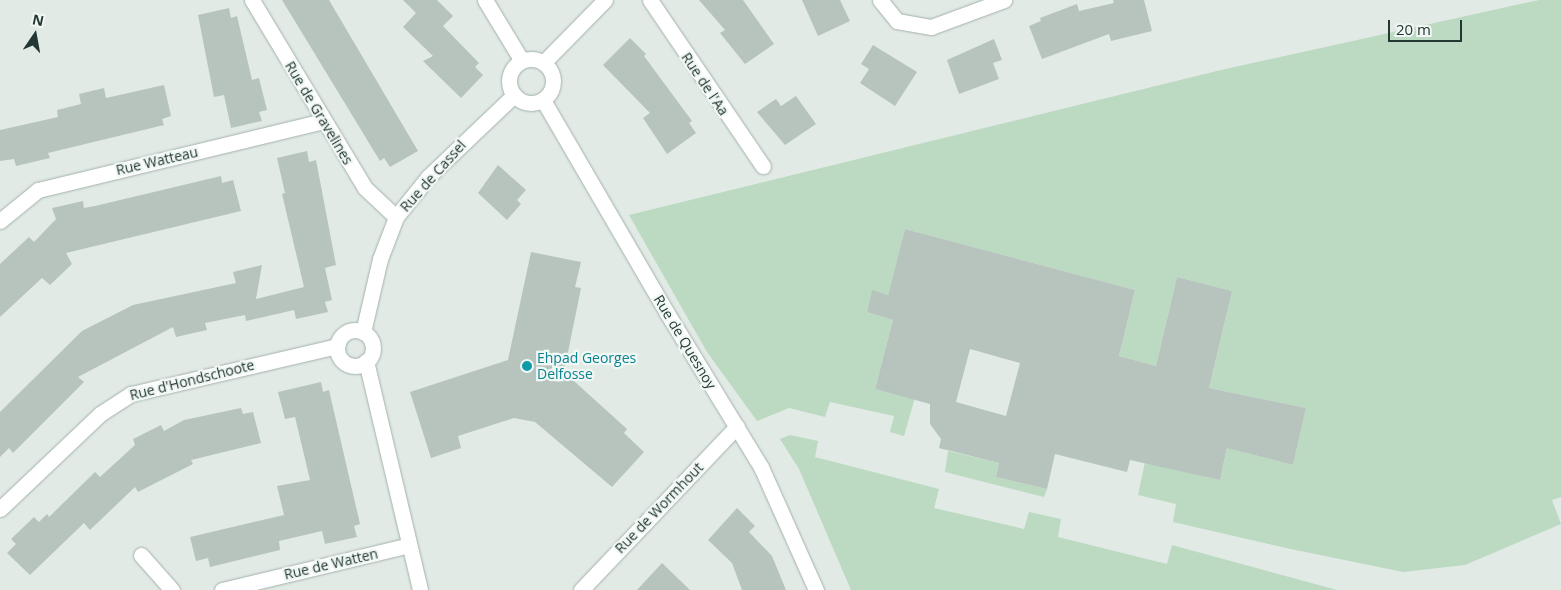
<!DOCTYPE html>
<html>
<head>
<meta charset="utf-8">
<style>
	body { margin:0 }
	#map { position:relative; width:1561px; height:590px; overflow:hidden; background:#e1eae5; font-family:"Open Sans",sans-serif }
	div>[style] { position:absolute }
	.green>* { inset:0; background:#bcd9c2 }
	.building>* { inset:0; background:#b7c4be }
	.roads { filter:drop-shadow(0 0 1px #a4b1ac) drop-shadow(0 0 1px #a4b1ac) }
	.street>* { height:15px; margin:-7.5px; padding:0 7.5px; transform-origin:7.5px; border-radius:7.5px; background:#fff }
	.street>.ring { margin:-7.5px; padding:0; box-sizing:content-box; background:none; border:15px solid #fff; border-radius:50% }
	.dots>* { width:14px; height:14px; translate:-50% -50%; box-sizing:border-box; border:2px solid #f1f7f4; border-radius:50% }
	span { translate:-50% -50%; white-space:nowrap; text-align:center; line-height:1.15; -webkit-text-stroke:4.5px #f1f7f4; paint-order:stroke }
	.street-label { font-size:14px; color:#233832 }
	.culture-label { font-size:14px; color:#0d838f }
	.left { translate:0 -50%; text-align:left }
	.north { position:absolute; left:10px; top:10px; width:50px; height:50px; -webkit-text-stroke:4px #f1f7f4; paint-order:stroke; rotate:12deg; font-size:14px; font-weight:700; line-height:20px; text-align:center; color:#233832 }
	.north::after { content:''; display:block; margin:auto; width:18px; height:22px; background:#233832; clip-path:polygon(50% 0,100% 100%,50% 72%,0 100%) }
	.scale { position:absolute; left:1388px; top:20px; width:74px; height:22px; box-sizing:border-box; border:2px solid #233832; border-top:0; padding-left:6px; font-size:15px; line-height:18px; white-space:nowrap; color:#233832; -webkit-text-stroke:4px #f1f7f4; paint-order:stroke }
</style>
</head>
<body>
<div id="map">
	<div class="green">
		<div style="clip-path:polygon(1539px 0,1561px 0,1561px 497px,1552px 500px,1561px 524px,1465px 565px,1403px 572px,1286px 548px,1173px 522px,1176px 504px,1138px 495px,1145px 462px,1220px 480px,1229px 440px,1243px 452px,1293px 465px,1306px 408px,1209px 388px,1232px 291px,1177px 277px,1156px 366px,1119px 356px,1135px 290px,905px 229px,888px 295px,872px 291px,867px 312px,893px 320px,875px 389px,898px 395px,916px 394px,904px 436px,890px 432px,894px 416px,830px 402px,825px 417px,789px 408px,757px 421px,707px 352px,629px 215px,1221px 70px)"></div>
		<div style="clip-path:polygon(790px 435px,818px 441px,815px 457px,939px 489px,934px 508px,1024px 529px,1029px 512px,1061px 519px,1058px 537px,1167px 564px,1172px 545px,1337px 590px,851px 590px,799px 469px,780px 439px)"></div>
		<div style="clip-path:polygon(948px 451px,999px 463px,996px 477px,1047px 489px,1044px 497px,945px 472px)"></div>
	</div>
	<div class="building">
		<div style="clip-path:polygon(282px 0,329px 0,418px 151px,390px 167px,384px 158px,380px 161px)"></div>
		<div style="clip-path:polygon(403px 0,437px 0,453px 16px,443px 26px,479px 63px,475px 67px,483px 75px,461px 98px,423px 61px,433px 56px,403px 27px,416px 13px)"></div>
		<div style="clip-path:polygon(699px 0,743px 0,774px 44px,745px 64px,720px 33px,725px 30px)"></div>
		<div style="clip-path:polygon(802px 0,840px 0,850px 21px,818px 36px)"></div>
		<div style="clip-path:polygon(1113px 0,1144px 0,1152px 31px,1111px 41px,1109px 34px,1042px 59px,1029px 26px,1041px 21px,1040px 18px,1077px 4px,1079px 11px,1114px 3px)"></div>
		<div style="clip-path:polygon(229px 8px,231px 18px,237px 16px,252px 80px,259px 78px,267px 110px,259px 112px,262px 121px,231px 128px,224px 95px,214px 97px,198px 15px)"></div>
		<div style="clip-path:polygon(630px 38px,646px 54px,644px 56px,692px 121px,689px 123px,696px 133px,667px 154px,643px 118px,650px 113px,603px 65px)"></div>
		<div style="clip-path:polygon(994px 39px,1002px 60px,993px 63px,999px 79px,959px 94px,947px 60px)"></div>
		<div style="clip-path:polygon(873px 45px,917px 72px,895px 106px,860px 83px,869px 69px,861px 64px)"></div>
		<div style="clip-path:polygon(164px 85px,171px 116px,162px 119px,164px 125px,48px 153px,50px 158px,16px 166px,14px 159px,0 161px,0 130px,58px 117px,57px 110px,81px 104px,79px 94px,104px 88px,106px 98px)"></div>
		<div style="clip-path:polygon(796px 96px,816px 124px,785px 145px,757px 112px,776px 99px,781px 106px)"></div>
		<div style="clip-path:polygon(307px 151px,309px 162px,316px 160px,336px 265px,325px 268px,332px 300px,325px 302px,328px 312px,296px 319px,294px 310px,246px 321px,245px 315px,205px 323px,207px 330px,176px 337px,173px 327px,78px 377px,84px 382px,13px 453px,9px 448px,0 457px,0 412px,82px 331px,133px 305px,236px 283px,233px 272px,262px 265px,256px 299px,304px 287px,282px 194px,285px 193px,277px 158px)"></div>
		<div style="clip-path:polygon(498px 165px,526px 190px,517px 200px,521px 204px,507px 220px,478px 193px)"></div>
		<div style="clip-path:polygon(221px 176px,222px 183px,233px 180px,241px 211px,66px 253px,72px 264px,50px 285px,42px 278px,0 317px,0 264px,29px 237px,34px 242px,56px 219px,52px 208px,83px 201px,84px 208px,95px 206px)"></div>
		<div style="clip-path:polygon(evenodd,905px 229px,1135px 290px,1119px 356px,1156px 366px,1177px 277px,1232px 291px,1209px 388px,1306px 408px,1293px 465px,1227px 448px,1220px 480px,1130px 460px,1127px 472px,1055px 454px,1047px 489px,996px 477px,999px 463px,939px 448px,941px 439px,930px 424px,930px 404px,875px 389px,893px 320px,867px 312px,872px 290px,888px 295px,905px 229px,970px 349px,1020px 363px,1006px 416px,956px 402px,970px 349px)"></div>
		<div style="clip-path:polygon(531px 252px,581px 262px,575px 287px,581px 288px,564px 372px,627px 429px,624px 433px,644px 452px,612px 487px,535px 422px,514px 418px,458px 436px,461px 448px,431px 458px,410px 392px,508px 360px)"></div>
		<div style="clip-path:polygon(321px 382px,323px 392px,329px 390px,360px 524px,354px 526px,357px 537px,325px 544px,322px 531px,279px 541px,280px 550px,210px 567px,208px 558px,196px 561px,190px 537px,284px 515px,277px 486px,310px 480px,295px 417px,285px 419px,278px 392px)"></div>
		<div style="clip-path:polygon(241px 408px,243px 414px,253px 412px,261px 443px,191px 460px,193px 464px,138px 492px,135px 487px,90px 530px,84px 523px,30px 575px,7px 553px,16px 544px,11px 539px,34px 517px,39px 522px,47px 514px,49px 517px,95px 472px,100px 477px,135px 445px,133px 439px,161px 425px,164px 431px,184px 420px)"></div>
		<div style="clip-path:polygon(737px 508px,755px 526px,749px 532px,772px 556px,786px 590px,742px 590px,732px 563px,708px 540px)"></div>
		<div style="clip-path:polygon(662px 563px,690px 590px,637px 590px)"></div>
	</div>
	<div class="roads">
		<div class="street">
			<div style="left:252px;top:0;width:219px;rotate:59deg"></div>
			<div style="left:365px;top:188px;width:42px;rotate:43.1deg"></div>
			<div style="left:485px;top:0;width:71px;rotate:58.8deg"></div>
			<div style="left:650px;top:0;width:201px;rotate:55.8deg"></div>
			<div style="left:880px;top:0;width:27px;rotate:51deg"></div>
			<div style="left:897px;top:21px;width:35px;rotate:10deg"></div>
			<div style="left:931px;top:27px;width:78px;rotate:-20.3deg"></div>
			<div class="ring" style="left:509px;top:59px;width:29px;height:29px"></div>
			<div style="left:544px;top:62px;width:87px;rotate:-45.5deg"></div>
			<div style="left:543px;top:100px;width:246px;rotate:59.8deg"></div>
			<div style="left:667px;top:313px;width:180px;rotate:58.6deg"></div>
			<div style="left:761px;top:467px;width:135px;rotate:65.9deg"></div>
			<div style="left:0;top:221px;width:49px;rotate:-39.2deg"></div>
			<div style="left:38px;top:190px;width:294px;rotate:-13.6deg"></div>
			<div class="ring" style="left:337px;top:330px;width:21px;height:21px"></div>
			<div style="left:363px;top:332px;width:75px;rotate:-76.9deg"></div>
			<div style="left:380px;top:259px;width:45px;rotate:-69.1deg"></div>
			<div style="left:396px;top:217px;width:51px;rotate:-51.3deg"></div>
			<div style="left:428px;top:177px;width:119px;rotate:-43.6deg"></div>
			<div style="left:366px;top:361px;width:235px;rotate:76.7deg"></div>
			<div style="left:0;top:509px;width:138px;rotate:-43.5deg"></div>
			<div style="left:100px;top:414px;width:37px;rotate:-33deg"></div>
			<div style="left:131px;top:394px;width:212px;rotate:-13.1deg"></div>
			<div style="left:141px;top:555px;width:47px;rotate:48.5deg"></div>
			<div style="left:222px;top:590px;width:192px;rotate:-13.5deg"></div>
			<div style="left:581px;top:590px;width:226px;rotate:-46.4deg"></div>
		</div>
	</div>
	<div class="dots">
		<div style="left:527px;top:366px;background:#0f9aa8"></div>
	</div>
	<div class="street-label">
		<span style="left:705px;top:84px;rotate:56deg">Rue de l'Aa</span>
		<span style="left:319px;top:113px;rotate:59deg">Rue de Gravelines</span>
		<span style="left:157px;top:161px;rotate:-13deg">Rue Watteau</span>
		<span style="left:433px;top:176px;rotate:-48deg">Rue de Cassel</span>
		<span style="left:685px;top:342px;rotate:59deg">Rue de Quesnoy</span>
		<span style="left:192px;top:380px;rotate:-14deg">Rue d'Hondschoote</span>
		<span style="left:659px;top:508px;rotate:-46deg">Rue de Wormhout</span>
		<span style="left:331px;top:564px;rotate:-13deg">Rue de Watten</span>
	</div>
	<div class="culture-label">
		<span class="left" style="left:537px;top:366px">Ehpad Georges<br>Delfosse</span>
	</div>
	<div class="north">N</div>
	<div class="scale">20 m</div>
</div>
</body>
</html>
